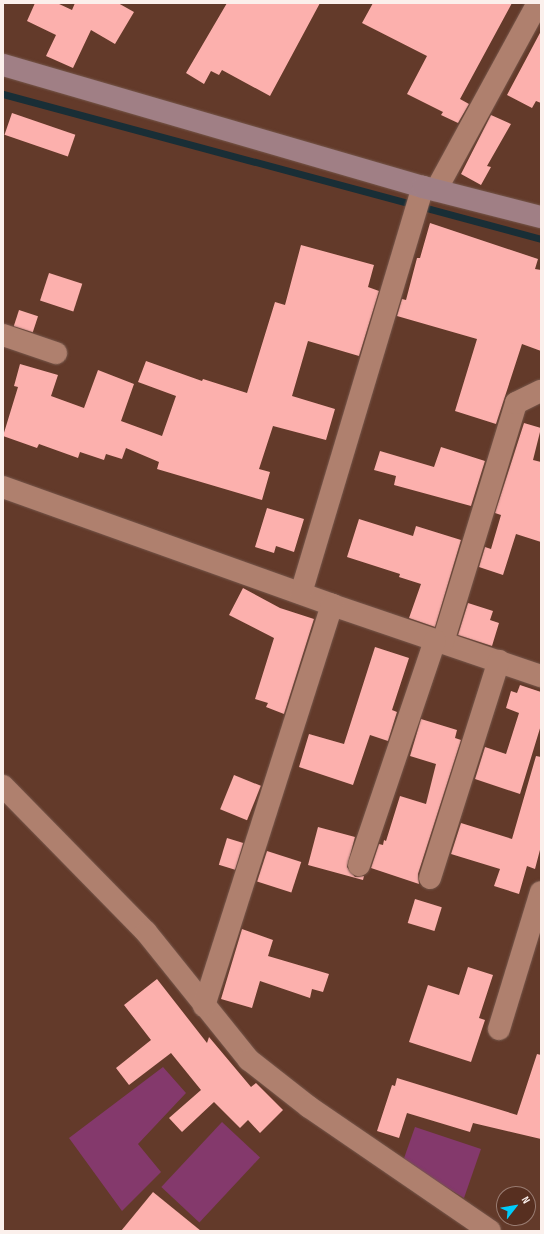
<!DOCTYPE html>
<html>
<head>
<meta charset="utf-8">
<style>
	body { margin:0 }
	#map { position:relative; width:544px; height:1234px; overflow:hidden; background:#633a2a; font-family:"Sofia Sans Condensed",sans-serif }
	div>[style] { position:absolute }
	.green>* { inset:0; background:#84396c; transform-origin:0 0 }
	.stream>* { height:7px; margin:-3.5px; padding:0 3.5px; transform-origin:3.5px; border-radius:3.5px; background:#192e36 }
	.building>* { inset:0; background:#fcb0ad; transform-origin:0 0 }
	.roads { filter:drop-shadow(0 0 1px #75564a) drop-shadow(0 0 1px #75564a) }
	.street>* { height:22px; margin:-11px; padding:0 11px; transform-origin:11px; border-radius:11px; background:#af806e }
	.secondary>* { height:22px; margin:-11px; padding:0 11px; transform-origin:11px; border-radius:11px; background:#a07f85 }
	span { translate:-50% -50%; white-space:nowrap; text-align:center; line-height:1.15; -webkit-text-stroke:4px #572f20; paint-order:stroke }
	.frame { position:absolute; inset:0; border:4px solid #fbf0ec; pointer-events:none }
	.north { position:absolute; left:496px; top:1186px; width:40px; height:40px; box-sizing:border-box; background:#572f20; border:1px solid #997c72; border-radius:50%; rotate:59deg; font-size:11px; font-weight:700; line-height:16px; text-align:center; color:#fbf0ec }
	.north::after { content:''; display:block; margin:auto; width:14px; height:18px; background:#00cbf9; clip-path:polygon(50% 0,100% 100%,50% 72%,0 100%) }
</style>
</head>
<body>
<div id="map">
	<div class="green">
		<div style="clip-path:polygon(163px 1067px,186px 1093px,138px 1144px,161px 1172px,122px 1211px,69px 1138px)"></div>
		<div style="left:222px;top:1122px;width:52px;height:89px;rotate:43deg"></div>
		<div style="clip-path:polygon(415px 1127px,481px 1149px,464px 1198px,403px 1161px)"></div>
	</div>
	<div class="stream">
		<div style="left:3px;top:94px;width:557px;rotate:15.08deg"></div>
	</div>
	<div class="building">
		<div style="clip-path:polygon(35px 3px,57px 3px,72px 10px,75px 3px,118px 3px,134px 12px,115px 44px,91px 30px,73px 68px,46px 56px,56px 35px,27px 21px)"></div>
		<div style="clip-path:polygon(227px 3px,320px 3px,270px 96px,222px 70px,219px 75px,211px 71px,204px 84px,186px 73px)"></div>
		<div style="clip-path:polygon(373px 3px,512px 3px,460px 99px,469px 104px,458px 123px,441px 115px,443px 112px,407px 94px,427px 56px,362px 23px)"></div>
		<div style="clip-path:polygon(541px 31px,541px 103px,536px 101px,532px 108px,507px 95px)"></div>
		<div style="left:12px;top:113px;width:67px;height:23px;rotate:19deg"></div>
		<div style="clip-path:polygon(491px 115px,511px 124px,487px 166px,491px 167px,481px 185px,461px 174px)"></div>
		<div style="clip-path:polygon(430px 223px,538px 259px,535px 269px,541px 270px,541px 351px,522px 344px,496px 424px,455px 411px,477px 339px,397px 316px,402px 299px,406px 300px,417px 258px,420px 258px)"></div>
		<div style="clip-path:polygon(301px 245px,374px 265px,368px 287px,379px 291px,359px 356px,308px 341px,292px 396px,335px 409px,326px 440px,273px 426px,259px 469px,270px 472px,262px 500px,157px 469px,159px 462px,126px 448px,122px 459px,106px 454px,104px 460px,80px 452px,78px 458px,39px 444px,37px 448px,3px 436px,18px 387px,14px 386px,20px 364px,58px 375px,51px 396px,84px 408px,98px 370px,134px 384px,121px 421px,162px 436px,176px 396px,138px 382px,146px 361px,202px 381px,203px 379px,247px 393px,275px 302px,285px 305px)"></div>
		<div style="left:49px;top:273px;width:35px;height:29px;rotate:18deg"></div>
		<div style="left:19px;top:310px;width:20px;height:17px;rotate:18deg"></div>
		<div style="clip-path:polygon(524px 423px,541px 428px,533px 460px,541px 462px,541px 542px,516px 534px,503px 575px,479px 567px,485px 547px,491px 549px,501px 515px,495px 513px)"></div>
		<div style="clip-path:polygon(441px 447px,485px 461px,471px 506px,394px 485px,396px 476px,374px 470px,380px 451px,434px 467px)"></div>
		<div style="clip-path:polygon(267px 508px,304px 519px,294px 552px,276px 546px,274px 553px,255px 547px)"></div>
		<div style="clip-path:polygon(359px 519px,413px 536px,416px 526px,461px 540px,435px 627px,409px 618px,421px 584px,399px 577px,400px 574px,347px 557px)"></div>
		<div style="clip-path:polygon(243px 588px,280px 608px,314px 619px,284px 714px,266px 707px,268px 703px,255px 699px,274px 638px,229px 615px)"></div>
		<div style="clip-path:polygon(468px 603px,493px 611px,490px 620px,499px 623px,492px 646px,458px 635px)"></div>
		<div style="clip-path:polygon(375px 647px,409px 658px,392px 710px,397px 712px,388px 741px,370px 735px,353px 785px,299px 767px,309px 734px,344px 744px)"></div>
		<div style="clip-path:polygon(520px 685px,541px 692px,541px 725px,520px 794px,475px 779px,485px 747px,506px 754px,519px 713px,506px 708px,511px 691px,517px 693px)"></div>
		<div style="clip-path:polygon(421px 719px,457px 730px,455px 738px,461px 740px,418px 874px,419px 884px,371px 868px,379px 844px,383px 845px,384px 840px,386px 841px,400px 796px,426px 804px,436px 764px,410px 756px)"></div>
		<div style="clip-path:polygon(536px 756px,541px 757px,541px 846px,535px 869px,527px 866px,519px 894px,494px 886px,500px 869px,451px 854px,461px 823px,512px 839px)"></div>
		<div style="left:234px;top:775px;width:29px;height:37px;rotate:22deg"></div>
		<div style="clip-path:polygon(318px 827px,355px 837px,347px 867px,355px 877px,364px 876px,363px 880px,308px 865px)"></div>
		<div style="left:227px;top:838px;width:17px;height:28px;rotate:17deg"></div>
		<div style="left:267px;top:851px;width:36px;height:32px;rotate:18deg"></div>
		<div style="left:415px;top:899px;width:28px;height:25px;rotate:17deg"></div>
		<div style="clip-path:polygon(242px 929px,273px 940px,268px 956px,329px 974px,323px 992px,312px 989px,310px 998px,260px 981px,252px 1008px,221px 999px)"></div>
		<div style="clip-path:polygon(468px 967px,493px 975px,479px 1018px,485px 1020px,471px 1062px,409px 1042px,428px 985px,459px 995px)"></div>
		<div style="clip-path:polygon(157px 979px,207px 1043px,209px 1037px,251px 1087px,256px 1083px,283px 1110px,260px 1133px,248px 1120px,240px 1128px,214px 1102px,182px 1132px,169px 1118px,201px 1090px,171px 1053px,129px 1085px,116px 1068px,151px 1040px,124px 1005px)"></div>
		<div style="clip-path:polygon(537px 1054px,541px 1055px,541px 1139px,473px 1123px,470px 1132px,407px 1113px,399px 1138px,377px 1131px,392px 1085px,395px 1086px,397px 1078px,517px 1115px)"></div>
		<div style="clip-path:polygon(153px 1192px,201px 1231px,121px 1231px)"></div>
	</div>
	<div class="roads">
		<div class="street">
			<div style="left:436px;top:190px;width:213px;rotate:-61.4deg"></div>
			<div style="left:3px;top:335px;width:56px;rotate:18.8deg"></div>
			<div style="left:3px;top:487px;width:350px;rotate:19.7deg"></div>
			<div style="left:332px;top:605px;width:221px;rotate:18.8deg"></div>
			<div style="left:301px;top:593px;width:424px;rotate:-73.3deg"></div>
			<div style="left:443px;top:642px;width:250px;rotate:-73deg"></div>
			<div style="left:516px;top:403px;width:28px;rotate:-26deg"></div>
			<div style="left:3px;top:786px;width:204px;rotate:45.6deg"></div>
			<div style="left:146px;top:932px;width:164px;rotate:51.2deg"></div>
			<div style="left:249px;top:1060px;width:76px;rotate:38.1deg"></div>
			<div style="left:309px;top:1107px;width:219px;rotate:34.4deg"></div>
			<div style="left:359px;top:865px;width:237px;rotate:-71.3deg"></div>
			<div style="left:430px;top:878px;width:228px;rotate:-72.4deg"></div>
			<div style="left:204px;top:1006px;width:421px;rotate:-72.3deg"></div>
			<div style="left:499px;top:1029px;width:143px;rotate:-73deg"></div>
		</div>
		<div class="secondary">
			<div style="left:3px;top:65px;width:437px;rotate:16.2deg"></div>
			<div style="left:423px;top:187px;width:122px;rotate:14.3deg"></div>
		</div>
	</div>
	<div class="frame"></div>
	<div class="north">N</div>
</div>
</body>
</html>
